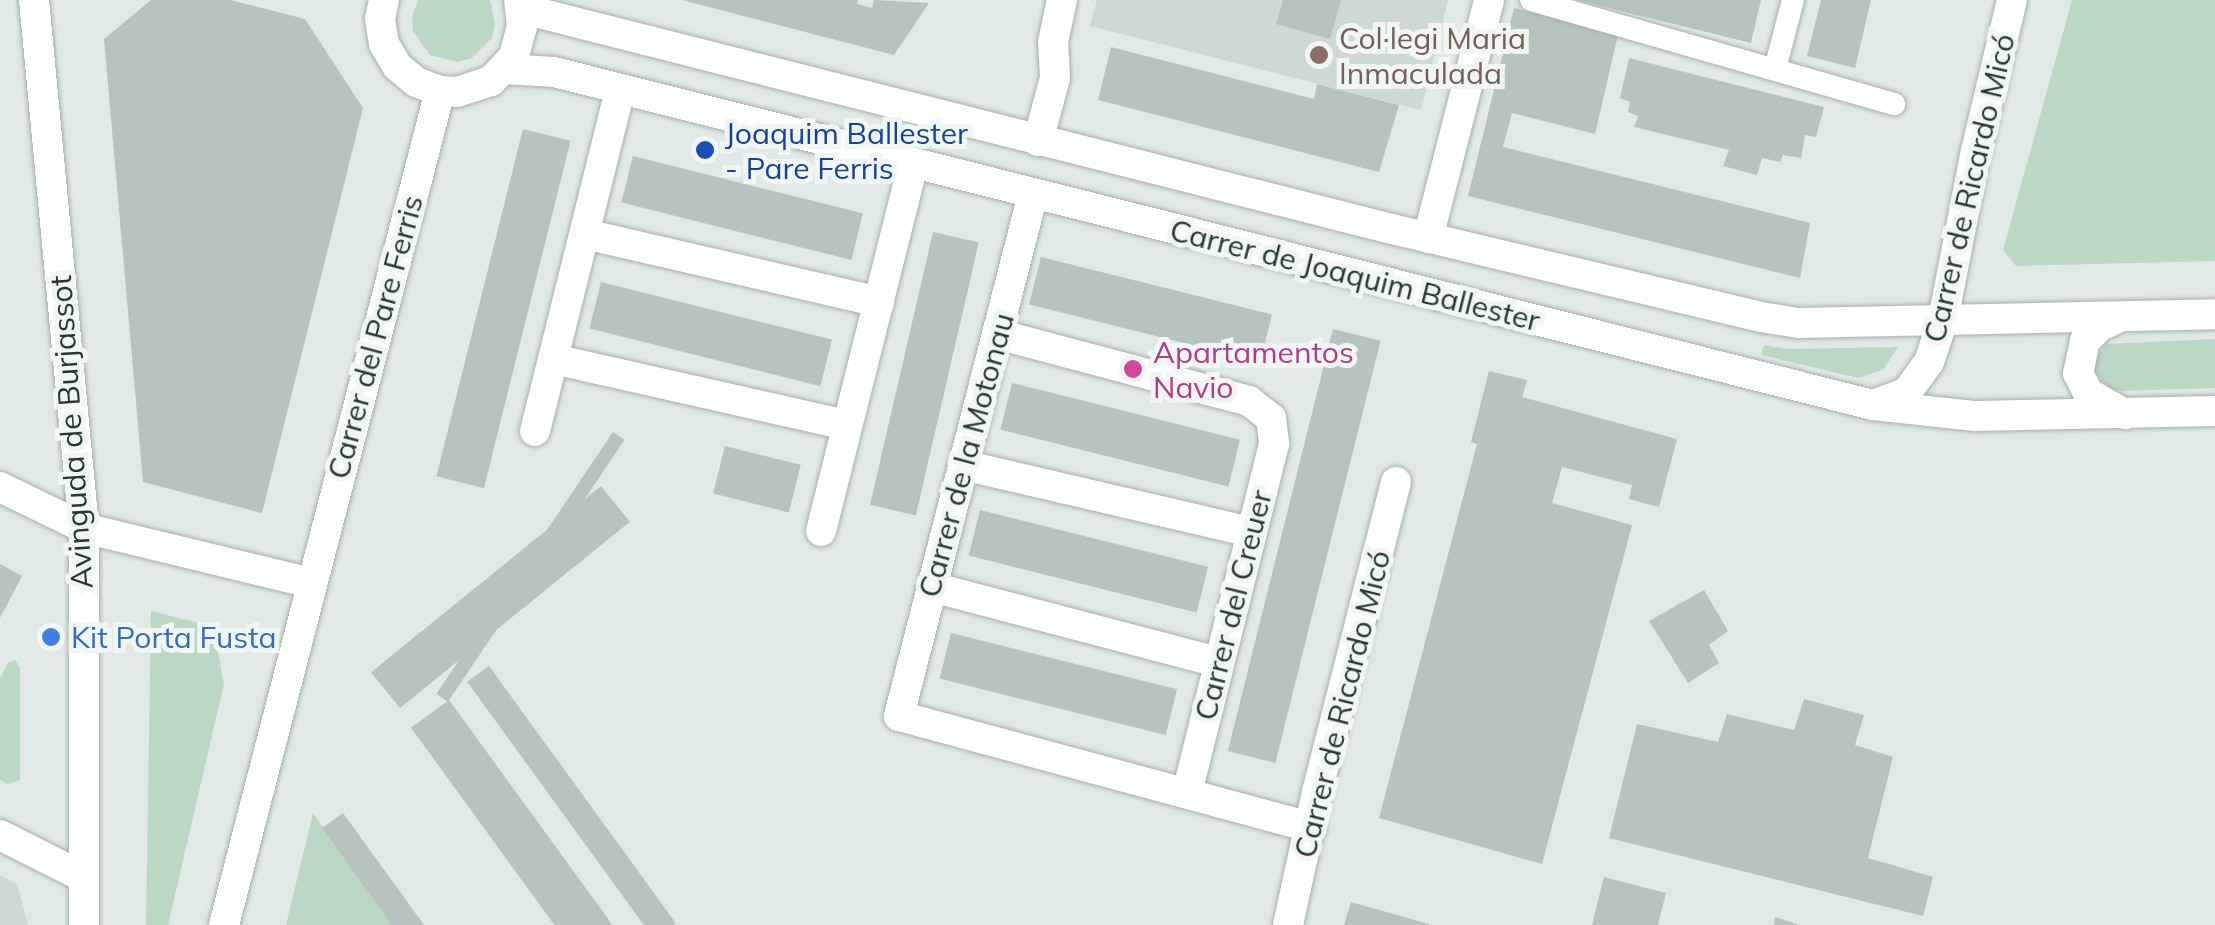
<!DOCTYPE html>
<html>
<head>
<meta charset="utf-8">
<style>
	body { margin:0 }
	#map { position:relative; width:2215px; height:925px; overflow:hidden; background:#e0e9e6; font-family:Mulish,sans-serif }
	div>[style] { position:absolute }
	.built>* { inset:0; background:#ced8d5 }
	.green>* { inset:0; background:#bbd8c5 }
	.building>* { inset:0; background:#b6c3bf; transform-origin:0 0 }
	.roads { filter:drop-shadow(0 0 2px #a4b0ad) drop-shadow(0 0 2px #a4b0ad) }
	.pedestrian>* { height:22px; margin:-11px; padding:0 11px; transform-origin:11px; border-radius:11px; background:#fff }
	.minor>* { height:30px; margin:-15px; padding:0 15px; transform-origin:15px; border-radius:15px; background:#fff }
	.tertiary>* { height:30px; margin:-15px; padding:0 15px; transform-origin:15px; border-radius:15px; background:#fff }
	.secondary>* { height:30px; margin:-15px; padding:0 15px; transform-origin:15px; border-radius:15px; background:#fff }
	.dots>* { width:28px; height:28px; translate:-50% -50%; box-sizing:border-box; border:5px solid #f0f6f3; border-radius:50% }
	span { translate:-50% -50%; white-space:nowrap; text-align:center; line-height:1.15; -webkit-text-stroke:10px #f0f6f3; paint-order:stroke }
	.education-label { font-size:30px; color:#785e54 }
	.left { translate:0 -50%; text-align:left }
	.transit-label { font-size:30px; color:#164399 }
	.street-label { font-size:30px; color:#233733 }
	.hotel-label { font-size:30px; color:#b23c85 }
	.shop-label { font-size:30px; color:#366cbe }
</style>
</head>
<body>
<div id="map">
	<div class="built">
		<div style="clip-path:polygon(1097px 0,1448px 0,1421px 110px,1090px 26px)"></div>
		<div style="clip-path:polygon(0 875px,17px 884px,28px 925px,0 925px)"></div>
	</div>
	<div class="green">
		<div style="clip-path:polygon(418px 0,490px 0,495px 24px,492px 38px,472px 58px,458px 62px,430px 55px,413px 31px,412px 17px)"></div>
		<div style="clip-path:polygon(2072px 0,2215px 0,2215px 261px,2016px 266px,2003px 250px)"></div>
		<div style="clip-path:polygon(2215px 339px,2215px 388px,2122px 391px,2109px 389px,2094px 372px,2093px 362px,2106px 344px)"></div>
		<div style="clip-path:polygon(1764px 345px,1788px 349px,1898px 347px,1883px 370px,1858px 378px,1761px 355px)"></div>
		<div style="clip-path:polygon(151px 611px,199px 623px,218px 652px,224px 684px,168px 925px,146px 925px)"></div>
		<div style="clip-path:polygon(15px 660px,20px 668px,20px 780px,7px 784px,0 780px,0 678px,8px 663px)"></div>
		<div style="clip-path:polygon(313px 813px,392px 925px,286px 925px)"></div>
	</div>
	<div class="building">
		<div style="clip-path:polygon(151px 0,230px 0,305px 19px,363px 108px,262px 513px,143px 482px,104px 39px)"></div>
		<div style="clip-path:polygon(682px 0,858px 0,857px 4px,872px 8px,874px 0,929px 3px,894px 55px)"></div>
		<div style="clip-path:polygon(1283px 0,1341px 0,1330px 39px,1276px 24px)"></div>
		<div style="clip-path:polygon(1576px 0,1761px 0,1751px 43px)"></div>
		<div style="clip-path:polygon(1821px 0,1871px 0,1855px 68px,1807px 56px)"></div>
		<div style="clip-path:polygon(1514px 8px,1618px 35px,1595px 134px,1512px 113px,1503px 147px,1810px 223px,1800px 278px,1468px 196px)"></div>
		<div style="clip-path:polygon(1111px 47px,1314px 99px,1317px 84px,1399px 105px,1379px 172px,1098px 100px)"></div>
		<div style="clip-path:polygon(1629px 58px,1824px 107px,1816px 137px,1805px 135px,1801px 158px,1783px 155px,1780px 162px,1762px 158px,1757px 175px,1723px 166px,1729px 150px,1634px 127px,1638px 116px,1628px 112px,1630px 102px,1620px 98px)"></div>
		<div style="left:523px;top:129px;width:49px;height:358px;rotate:14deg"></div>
		<div style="left:633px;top:156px;width:237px;height:48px;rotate:14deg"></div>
		<div style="left:933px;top:232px;width:47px;height:280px;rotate:13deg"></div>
		<div style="left:1041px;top:257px;width:238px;height:49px;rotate:14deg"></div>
		<div style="left:601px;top:282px;width:238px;height:48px;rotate:14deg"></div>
		<div style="left:1333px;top:329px;width:49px;height:435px;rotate:14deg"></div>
		<div style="clip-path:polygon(1489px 371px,1527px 380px,1522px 397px,1677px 439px,1659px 507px,1629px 499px,1632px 485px,1562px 467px,1552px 503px,1632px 525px,1542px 864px,1379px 818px,1477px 444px,1471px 442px)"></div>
		<div style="left:1012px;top:383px;width:235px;height:48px;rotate:14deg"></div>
		<div style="left:613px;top:432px;width:14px;height:316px;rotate:34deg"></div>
		<div style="left:725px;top:446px;width:78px;height:49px;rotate:14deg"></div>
		<div style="left:601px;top:486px;width:46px;height:296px;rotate:51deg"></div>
		<div style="left:980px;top:510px;width:235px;height:47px;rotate:14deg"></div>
		<div style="clip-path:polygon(0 564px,22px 576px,0 618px)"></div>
		<div style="clip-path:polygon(1704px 590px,1728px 631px,1709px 645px,1719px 663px,1688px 683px,1649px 621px)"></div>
		<div style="left:951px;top:633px;width:233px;height:47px;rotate:14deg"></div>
		<div style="left:489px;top:666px;width:318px;height:27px;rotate:54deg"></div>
		<div style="clip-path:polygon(1804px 699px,1864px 715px,1855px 745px,1893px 757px,1868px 858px,1933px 877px,1923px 916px,1609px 838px,1637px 724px,1718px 742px,1727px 714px,1794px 730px)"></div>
		<div style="left:449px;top:700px;width:277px;height:47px;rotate:54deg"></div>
		<div style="clip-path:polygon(343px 813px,424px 925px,392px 925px,322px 828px)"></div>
		<div style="clip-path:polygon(1604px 877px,1666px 893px,1658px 925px,1592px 925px)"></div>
		<div style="clip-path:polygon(1351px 902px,1429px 924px,1429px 925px,1344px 925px)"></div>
		<div style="clip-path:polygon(1775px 917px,1797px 924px,1797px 925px,1774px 925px)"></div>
	</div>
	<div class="roads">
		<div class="pedestrian">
			<div style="left:1531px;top:0;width:378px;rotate:16deg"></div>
			<div style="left:1775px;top:69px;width:71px;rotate:-75.4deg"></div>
		</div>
		<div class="minor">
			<div style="left:1038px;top:141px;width:65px;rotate:-74.9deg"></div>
			<div style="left:1055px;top:78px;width:36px;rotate:-93deg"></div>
			<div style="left:1053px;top:42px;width:43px;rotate:-77.9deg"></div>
			<div style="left:1033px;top:194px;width:539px;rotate:104.4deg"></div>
			<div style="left:899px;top:716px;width:427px;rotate:15.1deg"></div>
			<div style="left:585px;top:234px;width:302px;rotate:13deg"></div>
			<div style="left:1428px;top:238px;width:246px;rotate:-75.6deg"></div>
			<div style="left:997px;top:334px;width:261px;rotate:14.9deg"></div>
			<div style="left:1249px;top:401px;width:28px;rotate:38deg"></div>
			<div style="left:1271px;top:418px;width:26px;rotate:83deg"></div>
			<div style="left:1274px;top:444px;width:360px;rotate:104deg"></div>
			<div style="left:553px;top:359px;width:301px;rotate:12.7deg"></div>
			<div style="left:535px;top:431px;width:351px;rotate:-76deg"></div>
			<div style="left:963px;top:465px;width:296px;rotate:13.1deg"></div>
			<div style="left:0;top:487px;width:93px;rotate:26deg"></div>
			<div style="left:821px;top:531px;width:378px;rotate:-75.9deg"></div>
			<div style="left:932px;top:587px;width:296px;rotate:14.7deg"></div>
			<div style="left:0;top:835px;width:93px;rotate:26.8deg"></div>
			<div style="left:1288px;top:925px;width:136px;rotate:-77.7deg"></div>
			<div style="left:1317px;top:792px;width:320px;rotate:-75.7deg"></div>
		</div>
		<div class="tertiary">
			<div style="left:384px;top:0;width:19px;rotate:102deg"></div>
			<div style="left:380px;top:19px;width:25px;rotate:81deg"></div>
			<div style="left:384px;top:44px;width:26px;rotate:59deg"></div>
			<div style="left:397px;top:66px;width:25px;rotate:40deg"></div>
			<div style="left:416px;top:82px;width:26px;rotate:21deg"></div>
			<div style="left:440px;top:91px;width:17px;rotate:3deg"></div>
			<div style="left:457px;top:92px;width:36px;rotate:-18deg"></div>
			<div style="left:491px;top:81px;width:34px;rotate:-47deg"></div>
			<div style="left:514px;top:56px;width:30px;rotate:-75deg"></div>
			<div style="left:522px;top:27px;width:27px;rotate:-96deg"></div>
			<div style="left:523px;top:9px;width:896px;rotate:14.21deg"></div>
			<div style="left:1392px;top:229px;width:379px;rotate:13.4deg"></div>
			<div style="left:1761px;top:317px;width:38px;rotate:9deg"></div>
			<div style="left:1799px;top:323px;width:416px;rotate:-1.2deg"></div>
			<div style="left:504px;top:69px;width:50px;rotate:3.4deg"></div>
			<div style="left:554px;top:72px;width:1360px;rotate:14.17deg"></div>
			<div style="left:1873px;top:405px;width:103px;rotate:6.2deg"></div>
			<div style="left:1975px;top:416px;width:240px;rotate:-1.2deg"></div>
			<div style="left:2120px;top:317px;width:23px;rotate:155deg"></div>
			<div style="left:2099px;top:327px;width:20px;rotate:135deg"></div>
			<div style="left:2085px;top:341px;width:33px;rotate:102deg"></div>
			<div style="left:2078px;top:373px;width:22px;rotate:63deg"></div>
			<div style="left:2088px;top:393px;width:43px;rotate:29.6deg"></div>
			<div style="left:1876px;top:404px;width:33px;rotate:-21deg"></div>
			<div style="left:1907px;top:392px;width:37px;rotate:-54deg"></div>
			<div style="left:1929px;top:362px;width:44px;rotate:-71.6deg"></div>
			<div style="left:1943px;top:320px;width:172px;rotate:-79deg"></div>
			<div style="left:1976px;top:151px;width:155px;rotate:-76.6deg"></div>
		</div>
		<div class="secondary">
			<div style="left:34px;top:0;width:530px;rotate:84.59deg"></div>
			<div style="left:84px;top:528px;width:397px;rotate:90deg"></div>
			<div style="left:84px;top:528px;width:234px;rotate:13.6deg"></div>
			<div style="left:224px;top:925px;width:862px;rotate:-75.48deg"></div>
		</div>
	</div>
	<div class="dots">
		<div style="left:1319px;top:55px;background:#8d6e63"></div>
		<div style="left:705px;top:150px;background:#1a4fb4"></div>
		<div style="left:1133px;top:369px;background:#d1479c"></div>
		<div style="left:51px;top:637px;background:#3f7fe0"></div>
	</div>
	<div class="education-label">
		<span class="left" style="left:1339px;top:55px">Col·legi Maria<br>Inmaculada</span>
	</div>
	<div class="transit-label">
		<span class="left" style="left:725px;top:150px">Joaquim Ballester<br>- Pare Ferris</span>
	</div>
	<div class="street-label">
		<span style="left:1969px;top:188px;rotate:-77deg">Carrer de Ricardo Micó</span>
		<span style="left:1355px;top:275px;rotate:14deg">Carrer de Joaquim Ballester</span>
		<span style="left:375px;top:337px;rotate:-75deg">Carrer del Pare Ferris</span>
		<span style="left:71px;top:432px;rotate:-94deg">Avinguda de Burjassot</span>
		<span style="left:966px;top:455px;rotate:-75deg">Carrer de la Motonau</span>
		<span style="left:1233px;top:605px;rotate:-76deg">Carrer del Creuer</span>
		<span style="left:1342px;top:704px;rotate:-76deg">Carrer de Ricardo Micó</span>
	</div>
	<div class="hotel-label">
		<span class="left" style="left:1153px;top:369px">Apartamentos<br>Navio</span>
	</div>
	<div class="shop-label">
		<span class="left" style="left:71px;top:637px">Kit Porta Fusta</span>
	</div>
</div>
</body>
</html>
